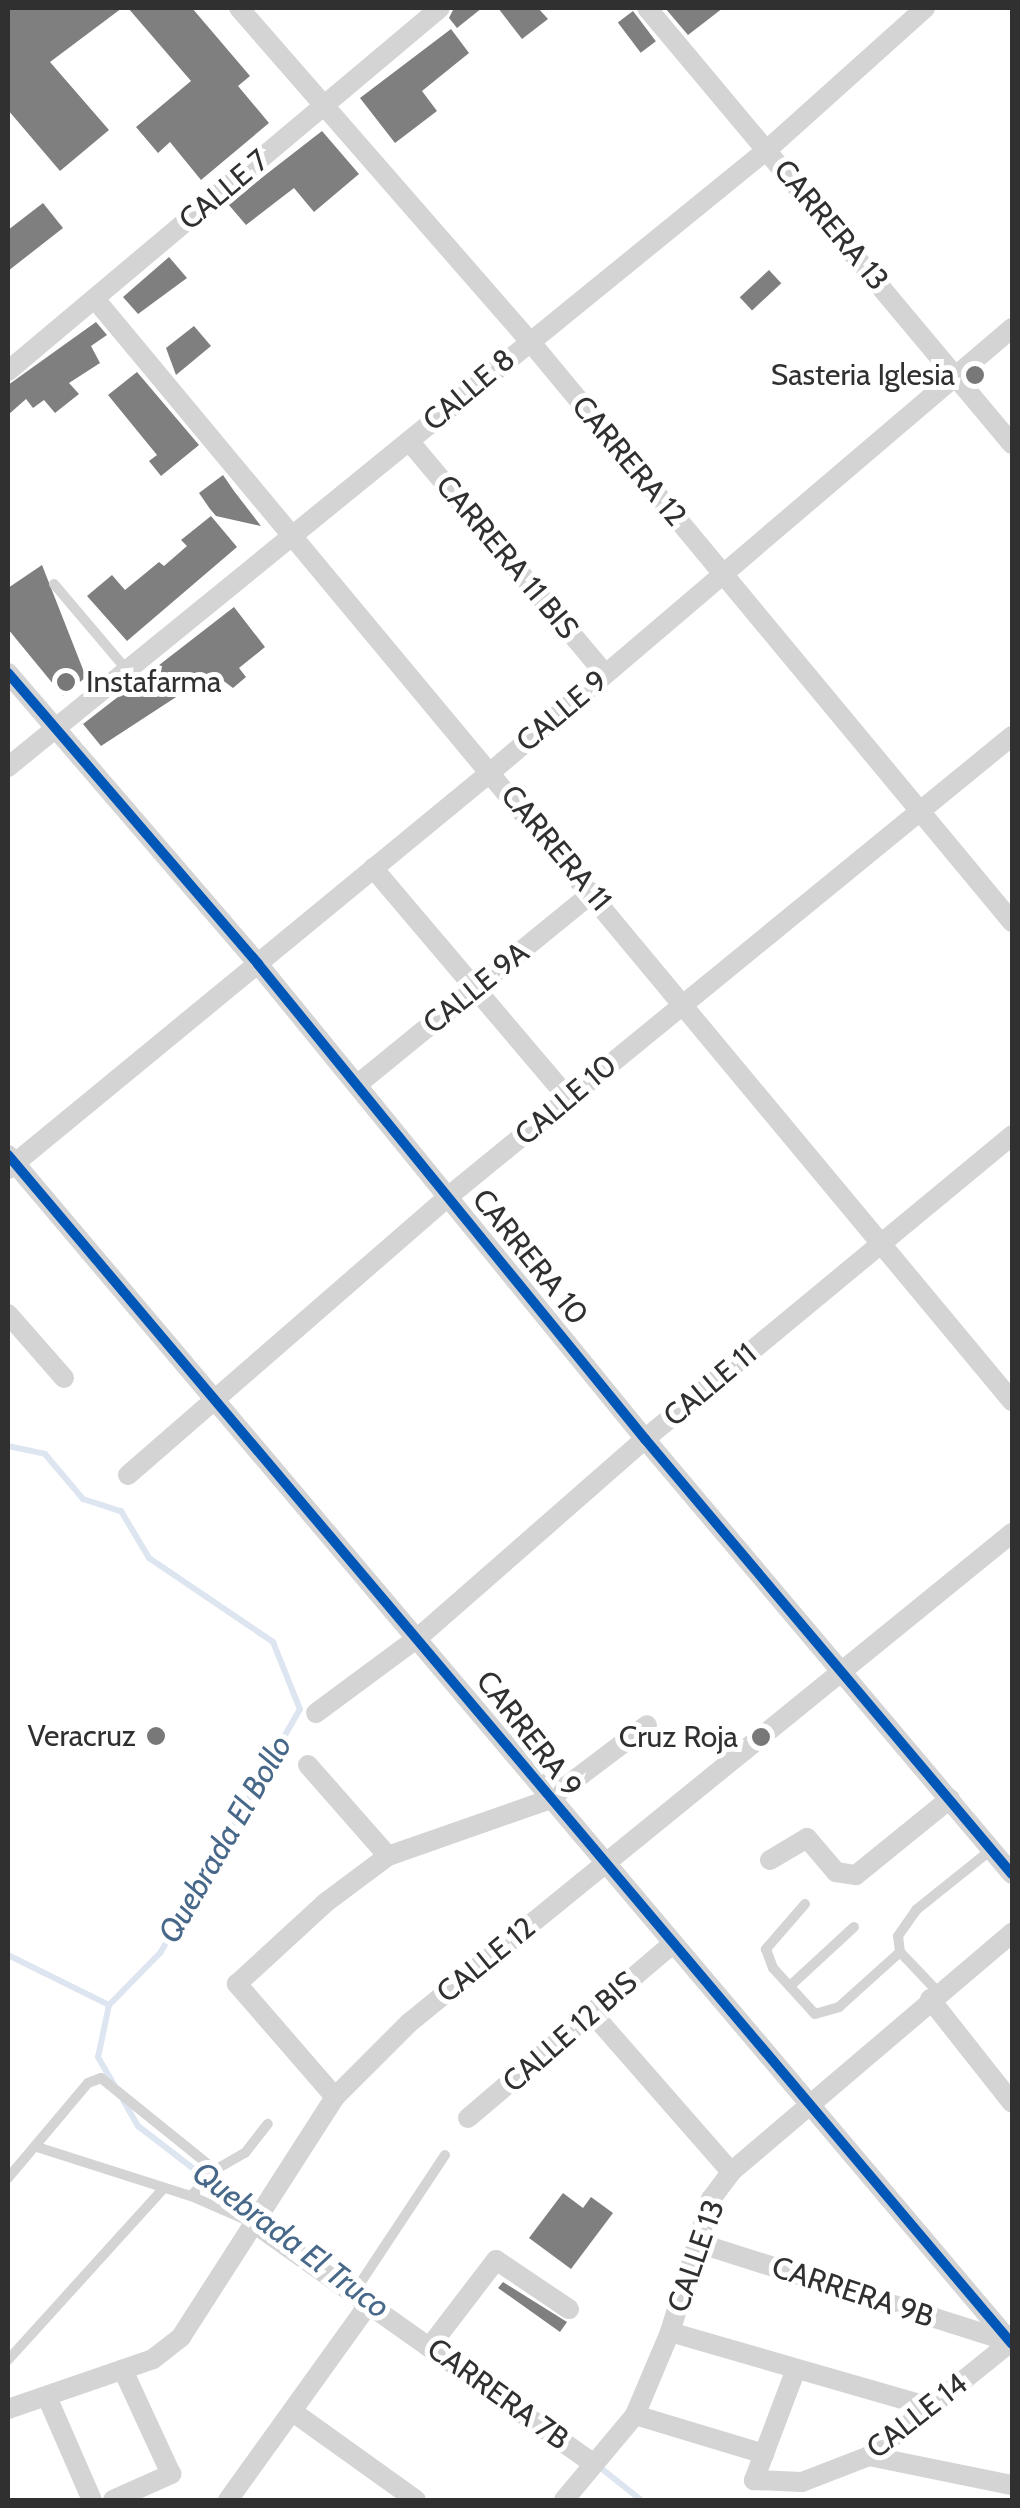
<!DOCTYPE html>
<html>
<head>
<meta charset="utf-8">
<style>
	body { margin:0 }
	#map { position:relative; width:1020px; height:2508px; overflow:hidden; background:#fff; font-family:Cabin,sans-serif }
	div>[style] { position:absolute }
	.stream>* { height:6px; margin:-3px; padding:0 3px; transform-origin:3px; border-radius:3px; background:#dde6f0 }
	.building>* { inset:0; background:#7f7f7f; transform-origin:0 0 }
	.service>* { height:10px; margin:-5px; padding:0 5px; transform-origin:5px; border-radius:5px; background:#d4d4d4 }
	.minor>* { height:20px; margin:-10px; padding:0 10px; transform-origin:10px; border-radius:10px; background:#d4d4d4 }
	.cycleway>* { height:10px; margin:-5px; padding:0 5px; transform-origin:5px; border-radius:5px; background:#0057b8 }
	.dots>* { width:28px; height:28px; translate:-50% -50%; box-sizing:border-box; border:5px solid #fff; border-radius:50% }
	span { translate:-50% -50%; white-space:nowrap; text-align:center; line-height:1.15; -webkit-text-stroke:10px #fff; paint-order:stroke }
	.street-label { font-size:30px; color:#303030 }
	.poi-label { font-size:30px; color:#303030 }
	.right { translate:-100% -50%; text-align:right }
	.left { translate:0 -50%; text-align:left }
	.water-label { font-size:32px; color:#476889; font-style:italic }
	.frame { position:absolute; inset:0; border:10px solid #303030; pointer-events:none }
</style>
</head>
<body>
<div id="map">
	<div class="stream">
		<div style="left:8px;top:1446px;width:38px;rotate:12deg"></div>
		<div style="left:45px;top:1454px;width:59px;rotate:49.8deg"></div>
		<div style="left:83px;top:1499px;width:40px;rotate:18deg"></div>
		<div style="left:121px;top:1511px;width:55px;rotate:59.2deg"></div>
		<div style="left:149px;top:1558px;width:150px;rotate:34.1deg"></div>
		<div style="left:273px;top:1642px;width:72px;rotate:68.1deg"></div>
		<div style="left:300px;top:1709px;width:281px;rotate:119.8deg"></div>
		<div style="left:160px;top:1953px;width:73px;rotate:134.4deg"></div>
		<div style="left:8px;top:1955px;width:113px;rotate:26.3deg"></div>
		<div style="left:109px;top:2005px;width:53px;rotate:101.9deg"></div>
		<div style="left:98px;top:2057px;width:32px;rotate:60deg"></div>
		<div style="left:123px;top:2100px;width:30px;rotate:60deg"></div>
		<div style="left:138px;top:2126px;width:148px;rotate:37.6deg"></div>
		<div style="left:597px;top:2465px;width:56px;rotate:38.5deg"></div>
	</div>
	<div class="building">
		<div style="clip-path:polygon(8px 8px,122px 8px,50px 62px,109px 130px,60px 171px,8px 110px)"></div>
		<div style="clip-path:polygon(128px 8px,192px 8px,250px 76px,238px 86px,269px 123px,201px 180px,170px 142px,158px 153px,136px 127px,191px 81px)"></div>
		<div style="clip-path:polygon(454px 8px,482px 8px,457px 28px,449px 18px)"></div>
		<div style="clip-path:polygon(498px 8px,538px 8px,548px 19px,522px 39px)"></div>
		<div style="clip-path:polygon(665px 8px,723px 8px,688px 35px)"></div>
		<div style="left:633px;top:11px;width:38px;height:19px;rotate:53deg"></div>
		<div style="clip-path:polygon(451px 29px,469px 53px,422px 91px,437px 111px,395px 143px,360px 98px)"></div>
		<div style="clip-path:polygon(322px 131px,359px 174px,314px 212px,294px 188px,246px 225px,228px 204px)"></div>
		<div style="clip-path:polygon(43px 203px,63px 228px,8px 271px,8px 230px)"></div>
		<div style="clip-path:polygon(169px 257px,187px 278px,138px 314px,123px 297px)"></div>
		<div style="left:769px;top:270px;width:18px;height:40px;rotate:47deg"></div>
		<div style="clip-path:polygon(96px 322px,107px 335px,91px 346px,100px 363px,69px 383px,79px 394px,55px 413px,44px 400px,33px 408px,26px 399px,8px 415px,8px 385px)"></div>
		<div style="clip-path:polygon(194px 326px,211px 346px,176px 375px,166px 348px)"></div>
		<div style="clip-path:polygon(137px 372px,199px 445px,161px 476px,149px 461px,157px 455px,108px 395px)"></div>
		<div style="clip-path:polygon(223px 475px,234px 491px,261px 526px,216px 516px,210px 509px,199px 493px)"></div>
		<div style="clip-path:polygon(211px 516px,237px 547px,127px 641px,87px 596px,112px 575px,125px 590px,159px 562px,164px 566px,187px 546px,181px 540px)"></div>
		<div style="clip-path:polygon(42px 565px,86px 677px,63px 696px,8px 629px,8px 588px)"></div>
		<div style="clip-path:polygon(234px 607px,265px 647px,239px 668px,246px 677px,233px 688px,213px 673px,101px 746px,83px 724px)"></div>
		<div style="clip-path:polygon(563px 2193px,583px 2208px,591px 2197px,613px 2213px,571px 2269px,529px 2238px)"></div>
		<div style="clip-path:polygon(503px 2282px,567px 2322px,560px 2332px,498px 2288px)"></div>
	</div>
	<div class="service">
		<div style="left:54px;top:584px;width:113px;rotate:49.7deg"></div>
		<div style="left:805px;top:1904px;width:60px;rotate:130.9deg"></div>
		<div style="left:766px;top:1949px;width:20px;rotate:70deg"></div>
		<div style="left:773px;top:1968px;width:62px;rotate:47.6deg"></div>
		<div style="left:815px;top:2014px;width:25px;rotate:-16deg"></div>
		<div style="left:839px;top:2007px;width:82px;rotate:-42deg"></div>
		<div style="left:790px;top:1986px;width:87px;rotate:-42.7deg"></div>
		<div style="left:938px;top:1992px;width:55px;rotate:-133.5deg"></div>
		<div style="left:900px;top:1952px;width:16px;rotate:-97deg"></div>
		<div style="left:898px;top:1936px;width:32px;rotate:-55deg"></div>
		<div style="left:916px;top:1910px;width:96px;rotate:-38.7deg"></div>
		<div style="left:37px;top:2147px;width:162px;rotate:17.7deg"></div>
		<div style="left:191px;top:2196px;width:70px;rotate:23.6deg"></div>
		<div style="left:8px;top:2178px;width:124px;rotate:-49.9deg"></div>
		<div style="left:88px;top:2083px;width:14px;rotate:-21deg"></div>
		<div style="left:101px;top:2078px;width:146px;rotate:38.9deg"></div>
		<div style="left:191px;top:2196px;width:35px;rotate:-47deg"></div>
		<div style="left:215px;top:2170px;width:34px;rotate:-30deg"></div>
		<div style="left:245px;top:2153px;width:37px;rotate:-52deg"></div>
		<div style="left:355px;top:2291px;width:163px;rotate:-56.5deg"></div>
		<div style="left:8px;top:2360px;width:232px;rotate:-47.8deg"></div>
	</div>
	<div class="minor">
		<div style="left:239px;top:8px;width:439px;rotate:48.9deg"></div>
		<div style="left:528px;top:339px;width:758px;rotate:50.3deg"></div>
		<div style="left:647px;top:8px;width:569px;rotate:50.07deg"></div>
		<div style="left:95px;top:299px;width:1434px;rotate:50.24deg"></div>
		<div style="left:8px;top:371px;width:564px;rotate:-40.04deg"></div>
		<div style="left:409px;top:441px;width:304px;rotate:49.9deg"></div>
		<div style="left:8px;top:673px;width:384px;rotate:49.3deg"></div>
		<div style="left:258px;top:964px;width:613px;rotate:50.83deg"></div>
		<div style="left:645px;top:1439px;width:569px;rotate:49.85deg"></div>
		<div style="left:8px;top:767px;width:980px;rotate:-39.12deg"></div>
		<div style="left:768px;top:149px;width:211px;rotate:-41.9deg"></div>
		<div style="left:373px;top:868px;width:302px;rotate:49.7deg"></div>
		<div style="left:358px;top:1084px;width:303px;rotate:-39.2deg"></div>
		<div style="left:8px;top:1155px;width:1556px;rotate:49.82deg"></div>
		<div style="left:8px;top:1169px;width:627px;rotate:-39.43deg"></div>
		<div style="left:492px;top:771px;width:683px;rotate:-40.43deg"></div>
		<div style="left:8px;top:1314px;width:85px;rotate:48.8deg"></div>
		<div style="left:128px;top:1475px;width:425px;rotate:-41deg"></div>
		<div style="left:449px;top:1196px;width:727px;rotate:-39.25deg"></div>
		<div style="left:316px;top:1713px;width:129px;rotate:-36.5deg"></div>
		<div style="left:420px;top:1636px;width:299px;rotate:-41.2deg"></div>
		<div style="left:645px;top:1439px;width:477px;rotate:-39.6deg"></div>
		<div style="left:308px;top:1765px;width:121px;rotate:48.7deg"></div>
		<div style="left:770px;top:1860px;width:43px;rotate:-30.7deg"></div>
		<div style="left:807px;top:1838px;width:45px;rotate:49.5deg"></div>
		<div style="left:836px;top:1872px;width:20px;rotate:9deg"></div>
		<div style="left:856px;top:1875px;width:121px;rotate:-39deg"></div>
		<div style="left:930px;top:1999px;width:132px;rotate:51.7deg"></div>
		<div style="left:592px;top:2013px;width:211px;rotate:48.8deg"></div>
		<div style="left:335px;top:2097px;width:150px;rotate:-130.9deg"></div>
		<div style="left:237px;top:1984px;width:120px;rotate:-42.6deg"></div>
		<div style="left:325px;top:1903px;width:79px;rotate:-36.7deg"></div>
		<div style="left:388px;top:1856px;width:170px;rotate:-19.3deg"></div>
		<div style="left:548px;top:1800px;width:124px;rotate:-37.1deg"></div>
		<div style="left:468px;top:2118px;width:267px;rotate:-40.4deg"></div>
		<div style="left:255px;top:2224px;width:414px;rotate:35.3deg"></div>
		<div style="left:695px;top:2242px;width:331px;rotate:17.6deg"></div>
		<div style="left:670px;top:2332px;width:271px;rotate:16.1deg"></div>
		<div style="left:431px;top:2345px;width:107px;rotate:-52.6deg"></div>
		<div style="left:496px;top:2260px;width:88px;rotate:33.9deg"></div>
		<div style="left:796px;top:2369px;width:119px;rotate:110.7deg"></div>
		<div style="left:754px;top:2480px;width:48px;rotate:2.4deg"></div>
		<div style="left:802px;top:2482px;width:72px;rotate:-21.2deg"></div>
		<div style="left:869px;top:2456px;width:184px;rotate:-38.8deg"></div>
		<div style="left:47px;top:2397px;width:112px;rotate:66.4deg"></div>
		<div style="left:8px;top:2409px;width:153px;rotate:-19deg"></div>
		<div style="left:153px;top:2359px;width:36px;rotate:-38deg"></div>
		<div style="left:181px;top:2337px;width:285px;rotate:-57.3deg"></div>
		<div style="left:335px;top:2097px;width:105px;rotate:-45deg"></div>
		<div style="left:409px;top:2023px;width:777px;rotate:-39.1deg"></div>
		<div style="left:293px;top:2412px;width:151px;rotate:35.6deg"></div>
		<div style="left:635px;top:2415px;width:135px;rotate:16.8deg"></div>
		<div style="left:869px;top:2456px;width:146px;rotate:11.5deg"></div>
		<div style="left:113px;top:2500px;width:64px;rotate:-24.1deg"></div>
		<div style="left:171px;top:2474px;width:115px;rotate:-114.8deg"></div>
		<div style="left:228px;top:2500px;width:245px;rotate:-54.3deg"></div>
		<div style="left:564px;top:2500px;width:111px;rotate:-50.1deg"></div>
		<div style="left:635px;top:2415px;width:90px;rotate:-67.1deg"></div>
		<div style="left:670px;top:2332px;width:139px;rotate:-72.9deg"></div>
		<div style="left:711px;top:2199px;width:34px;rotate:-53deg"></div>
		<div style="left:731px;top:2172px;width:369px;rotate:-40.4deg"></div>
	</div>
	<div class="cycleway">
		<div style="left:8px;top:673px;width:384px;rotate:49.3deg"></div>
		<div style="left:258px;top:964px;width:613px;rotate:50.83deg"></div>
		<div style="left:645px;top:1439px;width:569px;rotate:49.85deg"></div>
		<div style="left:8px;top:1155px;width:1556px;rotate:49.82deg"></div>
	</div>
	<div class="dots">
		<div style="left:975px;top:375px;background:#787878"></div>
		<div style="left:66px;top:682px;background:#787878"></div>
		<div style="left:156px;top:1736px;background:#787878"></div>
		<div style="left:761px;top:1737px;background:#787878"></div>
	</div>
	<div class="street-label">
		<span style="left:224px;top:190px;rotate:-40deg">CALLE 7</span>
		<span style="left:831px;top:225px;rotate:50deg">CARRERA 13</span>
		<span style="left:469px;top:390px;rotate:-40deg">CALLE 8</span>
		<span style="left:629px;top:461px;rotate:50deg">CARRERA 12</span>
		<span style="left:507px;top:557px;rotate:50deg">CARRERA 11 BIS</span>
		<span style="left:562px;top:711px;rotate:-40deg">CALLE 9</span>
		<span style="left:556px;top:848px;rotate:50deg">CARRERA 11</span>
		<span style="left:476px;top:988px;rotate:-39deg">CALLE 9A</span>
		<span style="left:566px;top:1100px;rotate:-40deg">CALLE 10</span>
		<span style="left:530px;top:1257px;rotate:51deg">CARRERA 10</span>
		<span style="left:710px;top:1385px;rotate:-40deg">CALLE 11</span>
		<span style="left:529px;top:1734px;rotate:52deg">CARRERA 9</span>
		<span style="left:486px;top:1960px;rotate:-39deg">CALLE 12</span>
		<span style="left:570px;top:2032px;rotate:-41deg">CALLE 12 BIS</span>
		<span style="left:696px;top:2256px;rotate:-71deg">CALLE 13</span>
		<span style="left:853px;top:2292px;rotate:18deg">CARRERA 9B</span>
		<span style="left:498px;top:2394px;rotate:36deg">CARRERA 7B</span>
		<span style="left:917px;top:2416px;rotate:-38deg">CALLE 14</span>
	</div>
	<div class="poi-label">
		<span class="right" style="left:955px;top:375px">Sasteria Iglesia</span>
		<span class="left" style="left:86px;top:682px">Instafarma</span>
		<span class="right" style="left:136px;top:1736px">Veracruz</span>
		<span class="right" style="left:738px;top:1737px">Cruz Roja</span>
	</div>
	<div class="water-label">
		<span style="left:225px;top:1839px;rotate:-60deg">Quebrada El Bollo</span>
		<span style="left:291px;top:2240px;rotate:37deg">Quebrada El Truco</span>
	</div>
	<div class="frame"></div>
</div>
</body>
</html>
